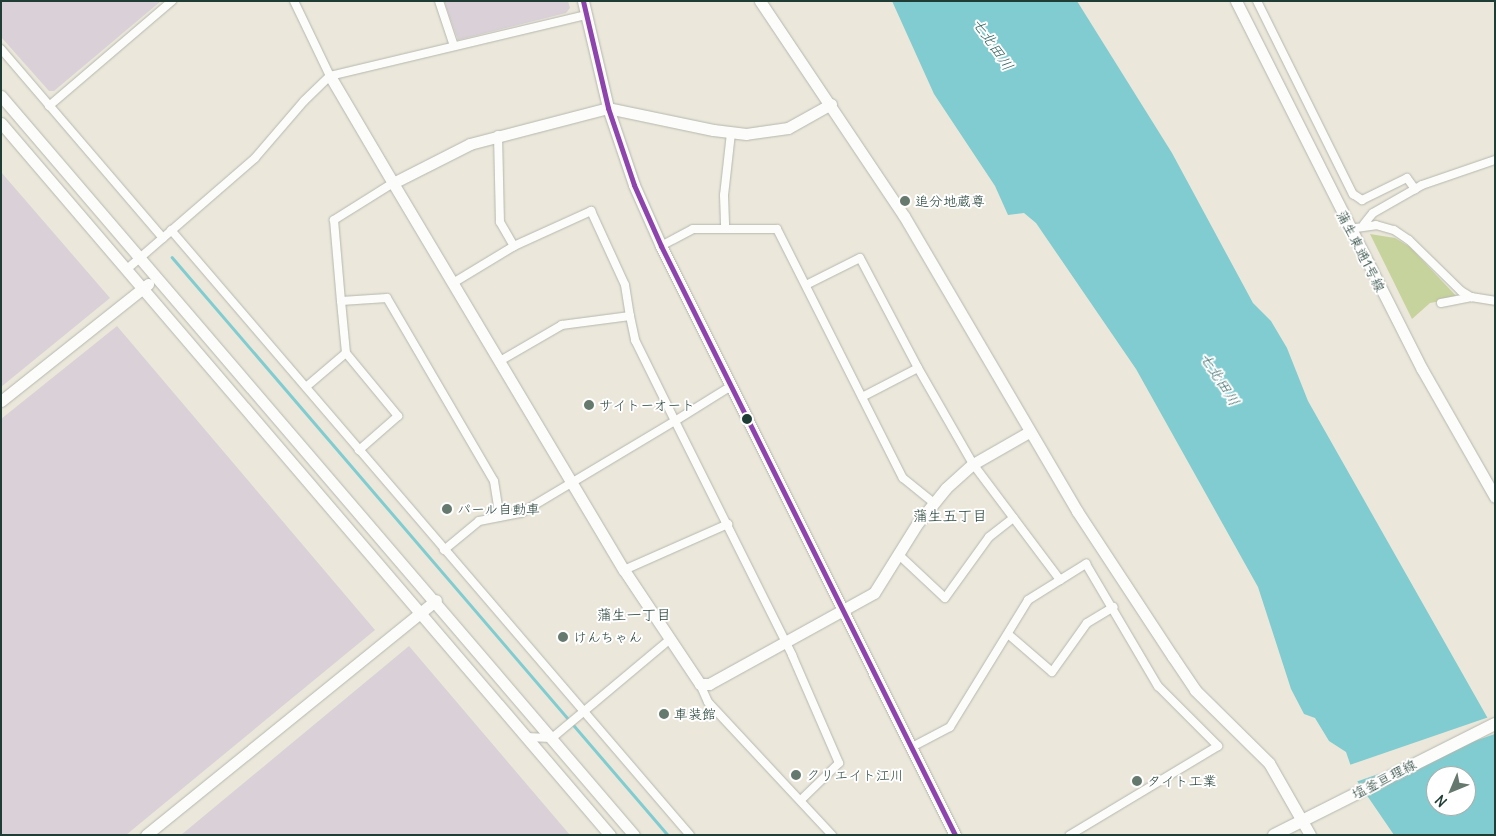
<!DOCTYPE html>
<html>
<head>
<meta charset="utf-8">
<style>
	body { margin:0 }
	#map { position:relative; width:1496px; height:836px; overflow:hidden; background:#ebe8db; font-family:Delius,"Klee One",sans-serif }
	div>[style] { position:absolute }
	.industrial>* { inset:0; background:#d9d1d7 }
	.green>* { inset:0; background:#c7d39c }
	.water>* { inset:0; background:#81ccd0 }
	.pier>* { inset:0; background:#ebe8db; transform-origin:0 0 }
	.stream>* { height:2.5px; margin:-1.25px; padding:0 1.25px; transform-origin:1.25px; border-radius:1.25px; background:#81ccd0 }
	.roads { filter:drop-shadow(0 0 1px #b6b7ae) drop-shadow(0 0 1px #b6b7ae) }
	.street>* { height:8px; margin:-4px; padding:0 4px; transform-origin:4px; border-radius:4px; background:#fcfcfa }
	.secondary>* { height:11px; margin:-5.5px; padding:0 5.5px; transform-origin:5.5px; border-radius:5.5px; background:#fcfcfa }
	.primary>* { height:12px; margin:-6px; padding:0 6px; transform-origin:6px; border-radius:6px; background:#fcfcfa }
	.bus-1>* { height:5px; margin:-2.5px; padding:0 2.5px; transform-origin:2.5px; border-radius:2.5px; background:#8e44ad }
	.dots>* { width:14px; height:14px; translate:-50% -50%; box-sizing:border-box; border:2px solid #fff; border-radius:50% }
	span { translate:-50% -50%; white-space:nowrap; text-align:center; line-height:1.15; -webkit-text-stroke:4px #fff; paint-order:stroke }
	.poi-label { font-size:14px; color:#1f3d34 }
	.left { translate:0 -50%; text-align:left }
	.street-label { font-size:14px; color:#1f3d34 }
	.water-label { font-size:15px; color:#2f6461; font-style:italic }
	.neighbourhood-label { font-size:15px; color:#1f3d34 }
	.frame { position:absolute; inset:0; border:2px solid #1f3d34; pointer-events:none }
	.north { position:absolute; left:1426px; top:766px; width:50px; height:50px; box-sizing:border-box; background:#fff; border:1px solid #a5b1ae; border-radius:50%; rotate:225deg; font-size:14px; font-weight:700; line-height:20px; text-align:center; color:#1f3d34 }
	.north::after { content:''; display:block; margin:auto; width:18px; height:22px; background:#66796e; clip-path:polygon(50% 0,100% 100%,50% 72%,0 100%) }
</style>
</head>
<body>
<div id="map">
	<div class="industrial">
		<div style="clip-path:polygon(1px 1px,161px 1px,54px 91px,49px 91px,1px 37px)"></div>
		<div style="clip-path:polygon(444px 1px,568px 1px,570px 8px,566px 13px,458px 40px)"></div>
		<div style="clip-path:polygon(1px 172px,110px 298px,1px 387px)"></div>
		<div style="clip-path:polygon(117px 326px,375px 630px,126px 835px,1px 835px,1px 419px)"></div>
		<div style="clip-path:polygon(409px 646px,570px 835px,181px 835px)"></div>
	</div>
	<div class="green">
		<div style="clip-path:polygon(1370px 234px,1395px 238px,1410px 247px,1458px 298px,1430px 303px,1412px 319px)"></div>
	</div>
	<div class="water">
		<div style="clip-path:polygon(evenodd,892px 1px,1077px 1px,1172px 153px,1253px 303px,1271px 321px,1287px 348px,1308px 401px,1495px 731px,1495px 835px,1394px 835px,1355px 778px,1346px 752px,1329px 741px,1315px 718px,1304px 714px,1291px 689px,1258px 587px,1136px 369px,1036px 223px,1024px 213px,1008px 215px,995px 186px,934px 94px,892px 1px,1436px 776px,1466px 776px,1466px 806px,1436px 806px,1436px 776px)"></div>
	</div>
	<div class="pier">
		<div style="left:1489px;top:717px;width:18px;height:149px;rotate:71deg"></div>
	</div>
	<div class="stream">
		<div style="left:172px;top:257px;width:762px;rotate:49.37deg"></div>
	</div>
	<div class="roads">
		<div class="street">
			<div style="left:294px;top:1px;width:83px;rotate:64.4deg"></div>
			<div style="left:439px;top:1px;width:47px;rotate:71.6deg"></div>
			<div style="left:1257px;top:1px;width:216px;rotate:63.6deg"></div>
			<div style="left:1353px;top:194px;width:11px;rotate:34deg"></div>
			<div style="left:1362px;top:200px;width:50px;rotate:-26.1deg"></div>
			<div style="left:1407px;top:178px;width:14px;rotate:54deg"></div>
			<div style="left:1px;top:49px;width:249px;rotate:49.4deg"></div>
			<div style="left:49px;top:106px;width:162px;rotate:-40.5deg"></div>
			<div style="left:731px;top:133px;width:62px;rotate:96.4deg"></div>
			<div style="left:724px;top:195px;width:34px;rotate:88deg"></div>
			<div style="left:725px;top:229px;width:52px"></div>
			<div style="left:777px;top:229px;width:279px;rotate:63.2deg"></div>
			<div style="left:903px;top:478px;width:38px;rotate:39deg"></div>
			<div style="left:498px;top:135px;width:87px;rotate:88.7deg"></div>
			<div style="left:500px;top:222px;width:28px;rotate:60deg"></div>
			<div style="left:393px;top:183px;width:70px;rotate:147.9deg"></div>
			<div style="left:334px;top:220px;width:81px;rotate:85.1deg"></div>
			<div style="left:341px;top:301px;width:46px;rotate:-3.7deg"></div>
			<div style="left:387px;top:298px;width:212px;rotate:59.7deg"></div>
			<div style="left:494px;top:481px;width:36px;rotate:81deg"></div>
			<div style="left:1364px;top:224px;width:14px;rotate:-51deg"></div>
			<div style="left:1373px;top:213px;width:56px;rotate:-29.7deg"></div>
			<div style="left:1422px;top:185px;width:77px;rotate:-18.9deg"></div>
			<div style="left:1349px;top:229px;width:27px;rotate:-8deg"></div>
			<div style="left:1376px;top:225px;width:19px;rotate:16deg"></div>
			<div style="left:1394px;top:230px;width:18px;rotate:34deg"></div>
			<div style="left:1409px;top:240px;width:73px;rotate:44.4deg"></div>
			<div style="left:1461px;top:291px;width:12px;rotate:31deg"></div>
			<div style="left:1471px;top:297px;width:24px;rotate:9deg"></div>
			<div style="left:171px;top:230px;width:797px;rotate:49.38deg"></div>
			<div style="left:661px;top:246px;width:36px;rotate:-28deg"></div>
			<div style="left:693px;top:229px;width:32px"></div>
			<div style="left:127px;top:269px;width:169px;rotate:-40.9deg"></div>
			<div style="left:255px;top:158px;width:75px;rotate:-49.3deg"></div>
			<div style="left:304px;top:101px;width:36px;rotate:-44deg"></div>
			<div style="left:330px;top:76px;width:264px;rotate:-13.4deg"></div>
			<div style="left:453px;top:283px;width:71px;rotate:-31.2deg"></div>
			<div style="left:514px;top:246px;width:85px;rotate:-24.4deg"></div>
			<div style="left:591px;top:211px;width:81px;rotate:65.3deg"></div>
			<div style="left:625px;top:285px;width:31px;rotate:81deg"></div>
			<div style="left:630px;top:316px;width:69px;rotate:172.5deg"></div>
			<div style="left:562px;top:325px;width:72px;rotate:149.9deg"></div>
			<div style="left:806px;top:285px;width:60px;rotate:-26.6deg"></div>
			<div style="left:860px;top:258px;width:124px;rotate:62.2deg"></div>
			<div style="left:918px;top:368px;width:111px;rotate:60.2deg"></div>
			<div style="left:973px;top:464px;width:145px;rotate:53.1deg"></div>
			<div style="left:1060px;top:580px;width:31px;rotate:-32deg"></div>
			<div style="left:1086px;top:564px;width:142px;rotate:59.5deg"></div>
			<div style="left:1158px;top:686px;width:85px;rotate:45deg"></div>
			<div style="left:1218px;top:746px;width:173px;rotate:149deg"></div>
			<div style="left:341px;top:301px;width:52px;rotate:84.5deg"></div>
			<div style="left:346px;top:353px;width:82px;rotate:50.5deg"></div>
			<div style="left:398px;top:416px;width:52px;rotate:138.9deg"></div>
			<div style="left:1441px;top:303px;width:31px;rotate:-11deg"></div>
			<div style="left:630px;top:316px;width:25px;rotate:78deg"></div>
			<div style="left:635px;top:340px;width:90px;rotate:63.7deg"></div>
			<div style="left:675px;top:421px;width:66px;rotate:-32deg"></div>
			<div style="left:306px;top:387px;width:52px;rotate:-40.4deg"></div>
			<div style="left:862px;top:397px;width:63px;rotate:-27.4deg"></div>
			<div style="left:444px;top:550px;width:45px;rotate:-39.6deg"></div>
			<div style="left:479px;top:521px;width:43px;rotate:-10.8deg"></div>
			<div style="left:521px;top:513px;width:179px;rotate:-30.9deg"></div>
			<div style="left:675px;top:421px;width:262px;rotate:63.4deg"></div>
			<div style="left:792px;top:655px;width:118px;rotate:66.5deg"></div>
			<div style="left:839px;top:763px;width:53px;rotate:135.8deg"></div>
			<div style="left:898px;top:554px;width:64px;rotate:43.1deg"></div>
			<div style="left:945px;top:598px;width:75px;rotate:-54.2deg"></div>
			<div style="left:989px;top:537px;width:31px;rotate:-38deg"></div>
			<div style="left:624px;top:570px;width:114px;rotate:-23.9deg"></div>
			<div style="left:1008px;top:634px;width:58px;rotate:40.8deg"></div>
			<div style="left:1052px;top:672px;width:60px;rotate:-54.5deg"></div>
			<div style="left:1087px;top:623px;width:31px;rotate:-31deg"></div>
			<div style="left:700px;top:684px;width:20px;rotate:66deg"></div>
			<div style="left:708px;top:702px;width:182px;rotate:47deg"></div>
			<div style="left:525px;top:737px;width:27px;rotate:2deg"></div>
			<div style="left:552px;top:738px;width:153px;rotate:-39.9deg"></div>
			<div style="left:912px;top:747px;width:43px;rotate:-27.8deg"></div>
			<div style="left:950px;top:727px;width:149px;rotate:-58.4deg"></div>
			<div style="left:1028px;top:600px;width:38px;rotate:-32deg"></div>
		</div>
		<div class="secondary">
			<div style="left:583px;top:1px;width:110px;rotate:76.8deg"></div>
			<div style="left:608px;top:108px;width:81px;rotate:71.3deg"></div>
			<div style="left:634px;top:185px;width:67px;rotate:66.1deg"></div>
			<div style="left:661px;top:246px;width:658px;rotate:63.47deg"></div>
			<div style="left:760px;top:1px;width:259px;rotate:56.2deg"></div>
			<div style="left:904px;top:216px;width:342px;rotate:59.6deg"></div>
			<div style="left:1077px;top:511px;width:175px;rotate:56.7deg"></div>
			<div style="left:1173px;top:657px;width:40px;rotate:56deg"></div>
			<div style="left:1195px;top:690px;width:104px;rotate:44.6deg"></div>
			<div style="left:1269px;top:763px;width:83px;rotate:60.3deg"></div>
			<div style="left:1236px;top:1px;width:412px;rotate:63.2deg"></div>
			<div style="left:1422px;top:369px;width:147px;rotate:60.3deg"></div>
			<div style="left:330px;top:76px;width:124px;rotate:59.5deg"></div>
			<div style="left:1px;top:96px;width:973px;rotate:49.42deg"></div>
			<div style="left:831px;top:104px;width:49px;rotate:150.8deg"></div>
			<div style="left:788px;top:128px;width:42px;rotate:171.9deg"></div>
			<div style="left:746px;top:134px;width:33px;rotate:-173deg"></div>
			<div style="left:713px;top:130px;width:107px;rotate:-168.2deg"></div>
			<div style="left:608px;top:108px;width:143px;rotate:165.4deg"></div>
			<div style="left:470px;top:144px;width:86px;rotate:153.1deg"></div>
			<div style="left:393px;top:183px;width:451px;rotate:59.2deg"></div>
			<div style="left:624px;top:570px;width:137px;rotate:56.3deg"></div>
			<div style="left:700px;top:684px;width:9px"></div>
			<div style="left:709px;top:684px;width:188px;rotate:-28.9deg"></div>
			<div style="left:874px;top:593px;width:81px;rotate:-58.1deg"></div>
			<div style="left:917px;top:524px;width:46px;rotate:-51.1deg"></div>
			<div style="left:946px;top:488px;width:36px;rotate:-42deg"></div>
			<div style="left:973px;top:464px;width:64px;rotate:-29.7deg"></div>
			<div style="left:1px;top:123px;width:937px;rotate:49.46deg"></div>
			<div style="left:1px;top:401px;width:188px;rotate:-38.5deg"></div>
			<div style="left:146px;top:835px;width:373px;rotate:-39deg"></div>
		</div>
		<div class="primary">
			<div style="left:1274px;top:835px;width:247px;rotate:-26.7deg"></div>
		</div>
	</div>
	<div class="bus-1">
		<div style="left:583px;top:1px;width:110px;rotate:76.8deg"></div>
		<div style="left:608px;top:108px;width:81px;rotate:71.3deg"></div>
		<div style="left:634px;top:185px;width:67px;rotate:66.1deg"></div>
		<div style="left:661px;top:246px;width:658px;rotate:63.47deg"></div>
	</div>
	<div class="dots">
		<div style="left:905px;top:201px;background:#66796e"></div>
		<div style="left:589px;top:405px;background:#66796e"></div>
		<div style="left:747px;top:419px;background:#1f3d34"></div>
		<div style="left:447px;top:509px;background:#66796e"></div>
		<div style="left:563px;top:637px;background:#66796e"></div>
		<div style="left:664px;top:714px;background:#66796e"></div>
		<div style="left:796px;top:775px;background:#66796e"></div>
		<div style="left:1137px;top:781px;background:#66796e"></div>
	</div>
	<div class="poi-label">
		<span class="left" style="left:915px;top:201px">追分地蔵尊</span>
		<span class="left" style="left:599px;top:405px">サイトーオート</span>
		<span class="left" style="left:457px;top:509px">パール自動車</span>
		<span class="left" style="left:573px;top:637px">けんちゃん</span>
		<span class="left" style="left:674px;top:714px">車装館</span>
		<span class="left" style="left:806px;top:775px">クリエイト江川</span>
		<span class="left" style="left:1147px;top:781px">タイト工業</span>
	</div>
	<div class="street-label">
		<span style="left:1361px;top:251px;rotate:63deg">蒲生東通1号線</span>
		<span style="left:1384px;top:779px;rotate:-27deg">塩釜亘理線</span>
	</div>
	<div class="water-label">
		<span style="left:993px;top:44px;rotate:56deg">七北田川</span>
		<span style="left:1220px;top:379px;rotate:58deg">七北田川</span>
	</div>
	<div class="neighbourhood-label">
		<span style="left:950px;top:516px">蒲生五丁目</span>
		<span style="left:634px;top:615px">蒲生一丁目</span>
	</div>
	<div class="frame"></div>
	<div class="north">N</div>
</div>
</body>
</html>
